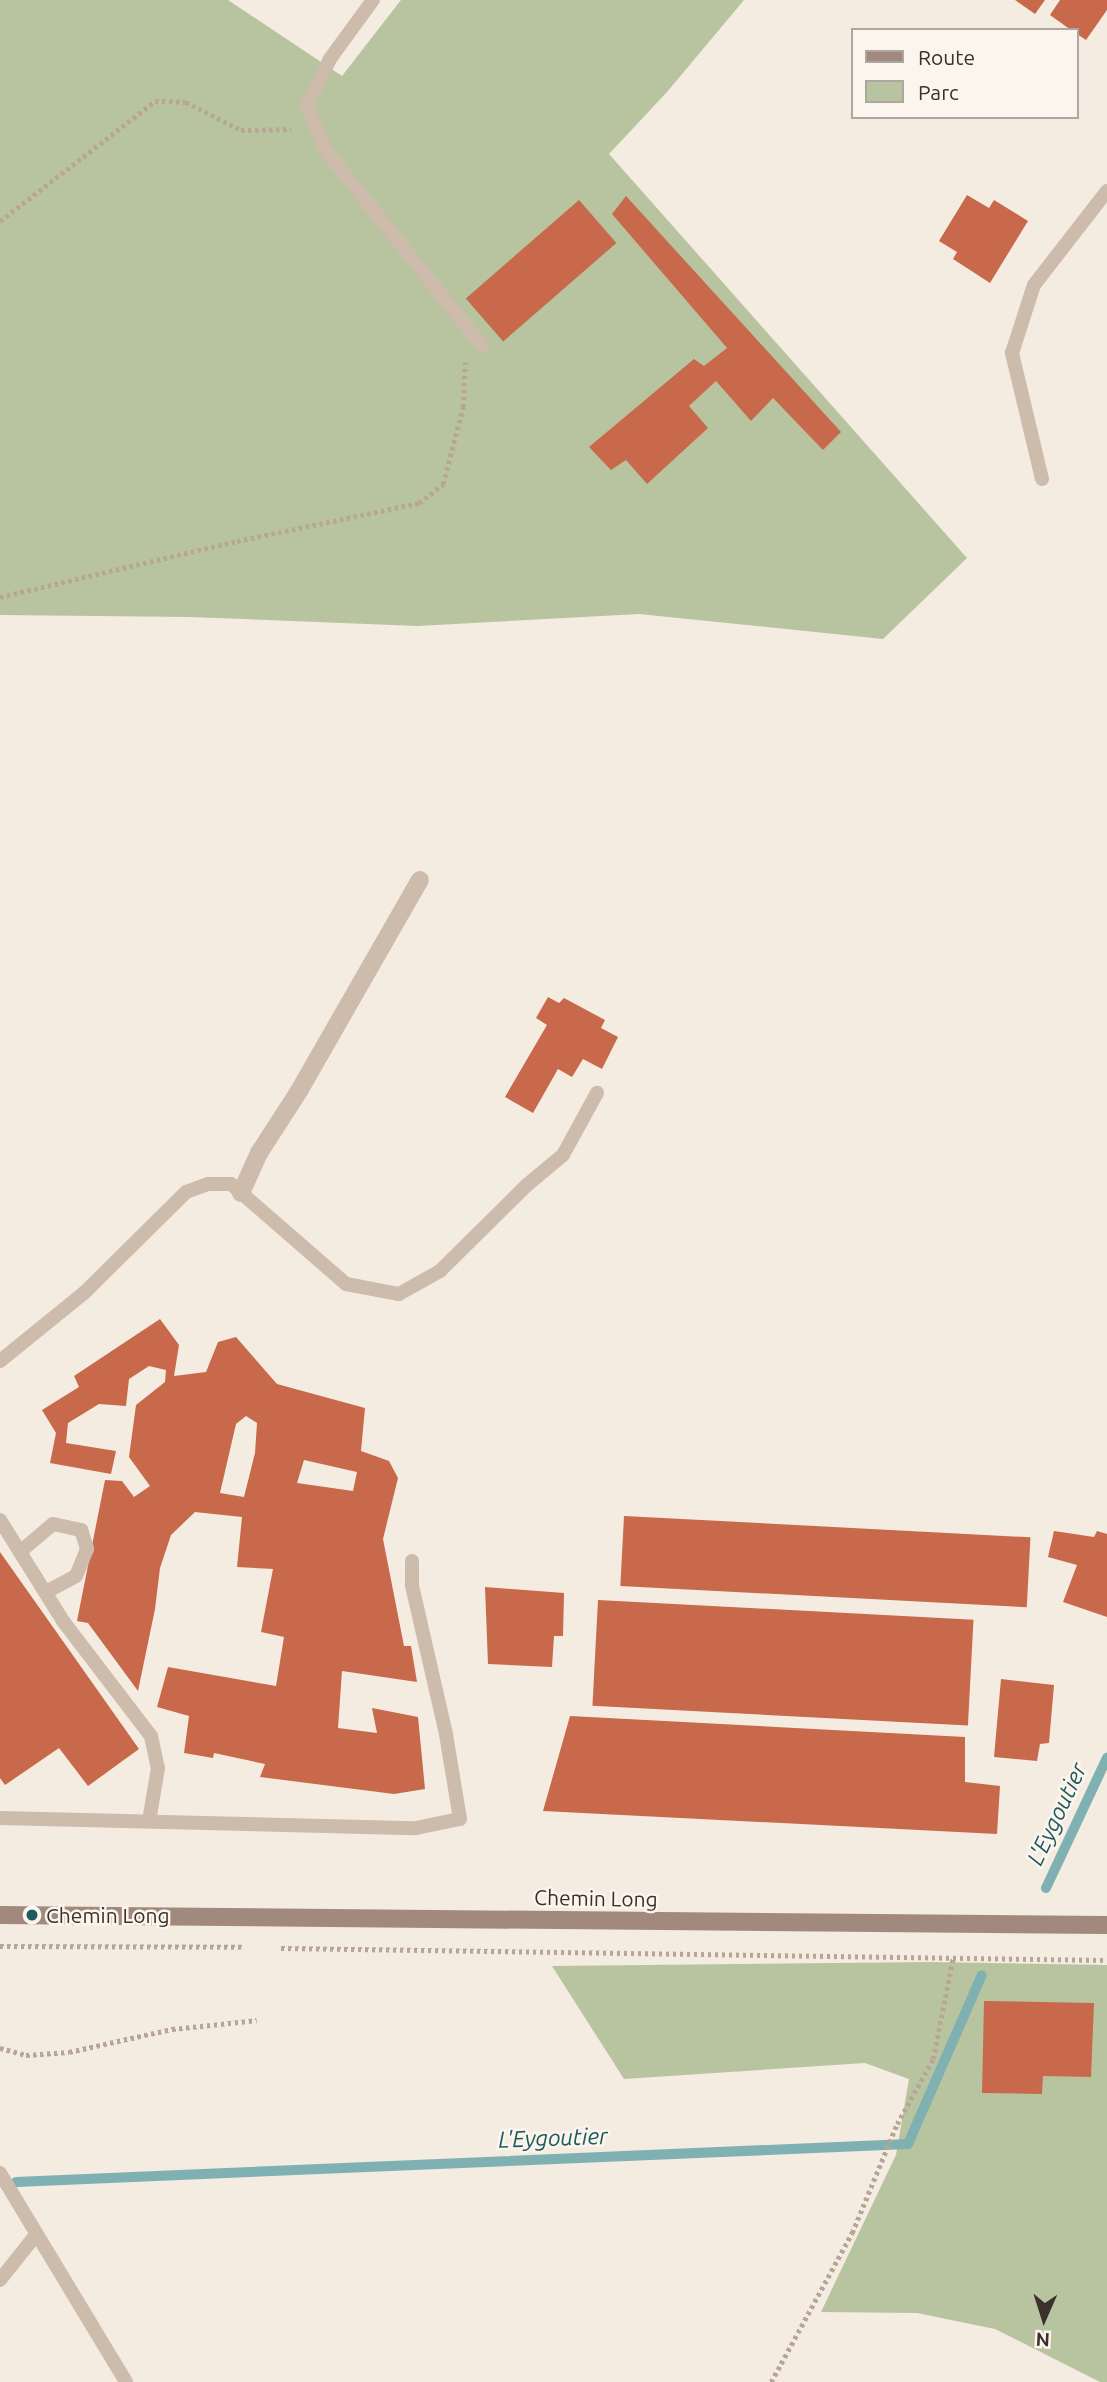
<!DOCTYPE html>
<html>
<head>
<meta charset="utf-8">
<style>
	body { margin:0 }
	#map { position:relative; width:1107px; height:2382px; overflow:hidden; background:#f4ebe1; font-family:Ubuntu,sans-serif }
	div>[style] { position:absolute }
	.green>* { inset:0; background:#b8c4a0 }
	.stream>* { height:10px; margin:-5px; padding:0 5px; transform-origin:5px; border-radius:5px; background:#7fb0b2 }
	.building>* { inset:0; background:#c8694b; transform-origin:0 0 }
	.path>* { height:4.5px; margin-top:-2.25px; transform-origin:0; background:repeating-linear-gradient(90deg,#b9a596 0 3.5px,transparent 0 7px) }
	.service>* { height:14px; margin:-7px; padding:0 7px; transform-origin:7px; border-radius:7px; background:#cdbbac }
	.minor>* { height:18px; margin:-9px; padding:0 9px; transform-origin:9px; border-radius:9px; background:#cdbbac }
	.secondary>* { height:18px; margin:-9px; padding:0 9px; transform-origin:9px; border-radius:9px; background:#a18a7d }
	.dots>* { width:19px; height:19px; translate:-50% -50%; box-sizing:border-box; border:4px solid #fbf5ee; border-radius:50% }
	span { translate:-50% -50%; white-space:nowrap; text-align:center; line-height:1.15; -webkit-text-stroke:5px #fbf5ee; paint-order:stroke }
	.street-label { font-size:21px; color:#3b302b }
	.poi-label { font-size:21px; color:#3b302b }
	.left { translate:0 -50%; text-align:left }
	.water-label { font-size:23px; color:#1f5a5e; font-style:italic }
	.legend { position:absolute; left:851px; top:28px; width:228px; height:91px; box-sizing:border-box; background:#fbf5ee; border:2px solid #aea6a0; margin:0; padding:9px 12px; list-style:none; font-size:21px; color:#3b302b }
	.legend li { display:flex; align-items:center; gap:14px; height:35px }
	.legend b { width:35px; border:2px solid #aea6a0 }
	.north { position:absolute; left:1009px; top:2284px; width:70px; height:70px; -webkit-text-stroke:5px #fbf5ee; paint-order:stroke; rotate:183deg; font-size:19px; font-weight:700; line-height:28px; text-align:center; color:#3b302b }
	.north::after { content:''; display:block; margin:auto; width:24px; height:32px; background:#3b302b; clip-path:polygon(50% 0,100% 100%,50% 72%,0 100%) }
</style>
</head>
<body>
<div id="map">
	<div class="green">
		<div style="clip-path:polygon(0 0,228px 0,342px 76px,401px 0,744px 0,667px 92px,609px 154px,967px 558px,883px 639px,639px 614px,418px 626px,190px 617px,0 615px)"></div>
		<div style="clip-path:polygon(932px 1962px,1107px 1965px,1107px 2382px,1100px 2382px,995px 2329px,917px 2313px,821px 2312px,896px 2155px,909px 2079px,865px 2063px,624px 2079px,552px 1966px)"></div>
	</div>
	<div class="stream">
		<div style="left:1046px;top:1888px;width:144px;rotate:-64.9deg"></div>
		<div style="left:16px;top:2182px;width:893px;rotate:-2.44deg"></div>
		<div style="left:908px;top:2144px;width:184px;rotate:-66.4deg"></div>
	</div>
	<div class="building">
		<div style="clip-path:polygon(1015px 0,1045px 0,1035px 14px)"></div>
		<div style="clip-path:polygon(1060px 0,1107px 0,1107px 10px,1086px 40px,1077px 34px,1077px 30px,1071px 30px,1050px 15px)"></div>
		<div style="clip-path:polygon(967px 195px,989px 208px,994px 200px,1028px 221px,990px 283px,953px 259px,957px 252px,939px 241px)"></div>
		<div style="clip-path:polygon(626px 196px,841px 432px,823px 450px,773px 398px,751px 421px,716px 381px,689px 406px,708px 428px,647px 484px,626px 460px,611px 470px,589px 447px,694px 359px,704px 366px,727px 348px,612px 214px)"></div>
		<div style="left:579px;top:200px;width:57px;height:150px;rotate:49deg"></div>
		<div style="clip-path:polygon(548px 997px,559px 1003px,564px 998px,605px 1020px,601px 1028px,618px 1037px,602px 1069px,583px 1059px,572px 1077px,558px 1069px,533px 1113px,505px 1097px,547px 1025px,536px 1018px)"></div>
		<div style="clip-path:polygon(evenodd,160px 1319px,179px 1345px,174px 1376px,206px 1372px,218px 1342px,236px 1337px,277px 1384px,365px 1408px,361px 1451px,389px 1461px,398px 1478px,383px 1539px,404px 1646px,411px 1646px,417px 1682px,342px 1671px,338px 1728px,377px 1733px,372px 1708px,418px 1717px,425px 1789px,394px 1794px,260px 1777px,265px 1764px,214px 1753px,213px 1758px,184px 1753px,189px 1716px,157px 1707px,168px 1667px,276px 1686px,284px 1637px,261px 1632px,273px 1569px,237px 1567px,242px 1517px,195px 1512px,171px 1535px,160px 1568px,155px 1609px,138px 1691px,88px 1623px,77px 1621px,105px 1480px,122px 1481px,134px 1497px,150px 1486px,129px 1457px,136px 1405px,165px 1382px,166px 1370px,149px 1366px,129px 1379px,126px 1406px,99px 1404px,68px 1423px,66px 1443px,116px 1451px,111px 1474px,50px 1463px,56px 1433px,42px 1410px,79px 1387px,74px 1376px,160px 1319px,246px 1416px,257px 1423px,255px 1453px,244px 1497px,220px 1493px,236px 1424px,246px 1416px,160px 1319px,304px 1460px,357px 1472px,353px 1491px,297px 1483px,304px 1460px)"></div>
		<div style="left:624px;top:1516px;width:407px;height:70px;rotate:3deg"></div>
		<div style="clip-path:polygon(1054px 1531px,1094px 1537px,1097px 1531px,1107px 1534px,1107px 1617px,1063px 1602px,1077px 1565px,1048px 1557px)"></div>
		<div style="clip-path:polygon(0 1552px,139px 1749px,88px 1786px,59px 1748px,5px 1785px,0 1778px)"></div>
		<div style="clip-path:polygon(485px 1587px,564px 1593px,563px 1636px,554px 1636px,552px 1667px,488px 1664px)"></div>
		<div style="left:598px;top:1600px;width:376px;height:106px;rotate:3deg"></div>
		<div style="clip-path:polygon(1001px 1679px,1054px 1685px,1049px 1743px,1040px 1744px,1037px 1761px,994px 1757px)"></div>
		<div style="clip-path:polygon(570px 1716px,965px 1737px,965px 1782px,1000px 1786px,997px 1834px,543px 1811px)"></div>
		<div style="clip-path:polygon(984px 2001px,1094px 2003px,1091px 2077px,1043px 2076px,1042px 2094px,982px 2093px)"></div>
	</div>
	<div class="path">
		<div style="left:0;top:221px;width:196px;rotate:-37.7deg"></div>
		<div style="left:155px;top:101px;width:31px;rotate:2deg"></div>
		<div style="left:186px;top:102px;width:62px;rotate:27deg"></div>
		<div style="left:241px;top:130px;width:50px;rotate:-1.1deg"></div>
		<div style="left:0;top:597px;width:244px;rotate:-13.3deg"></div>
		<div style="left:237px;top:541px;width:186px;rotate:-11.8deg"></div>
		<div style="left:419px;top:503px;width:31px;rotate:-38deg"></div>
		<div style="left:443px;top:484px;width:80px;rotate:-75.4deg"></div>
		<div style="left:463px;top:407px;width:45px;rotate:-87.5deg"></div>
		<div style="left:0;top:1946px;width:244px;rotate:0.2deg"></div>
		<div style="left:281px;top:1948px;width:826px;rotate:0.83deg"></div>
		<div style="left:0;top:2048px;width:27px;rotate:15deg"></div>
		<div style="left:26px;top:2055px;width:43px;rotate:-4deg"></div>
		<div style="left:69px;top:2052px;width:106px;rotate:-12.6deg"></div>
		<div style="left:172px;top:2029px;width:85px;rotate:-6deg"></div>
		<div style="left:771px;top:2382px;width:170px;rotate:-61.5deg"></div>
		<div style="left:852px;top:2233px;width:118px;rotate:-67.6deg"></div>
		<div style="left:897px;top:2124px;width:74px;rotate:-61deg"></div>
		<div style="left:933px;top:2059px;width:103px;rotate:-78.8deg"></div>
	</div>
	<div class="service">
		<div style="left:373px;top:0;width:73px;rotate:126.1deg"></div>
		<div style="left:330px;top:59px;width:51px;rotate:116.6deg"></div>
		<div style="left:307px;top:105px;width:48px;rotate:68.2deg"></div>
		<div style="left:325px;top:150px;width:251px;rotate:51.3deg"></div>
		<div style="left:1042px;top:479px;width:130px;rotate:-103.4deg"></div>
		<div style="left:1012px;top:353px;width:71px;rotate:-72.1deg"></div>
		<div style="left:1034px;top:285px;width:119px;rotate:-52.2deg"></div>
		<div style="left:0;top:1361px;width:108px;rotate:-39deg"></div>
		<div style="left:84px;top:1293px;width:144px;rotate:-44.7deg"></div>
		<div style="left:186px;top:1192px;width:23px;rotate:-20deg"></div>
		<div style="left:208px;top:1184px;width:23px"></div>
		<div style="left:231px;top:1184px;width:152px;rotate:41deg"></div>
		<div style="left:346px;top:1284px;width:54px;rotate:10.7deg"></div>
		<div style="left:399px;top:1294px;width:47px;rotate:-29.3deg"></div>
		<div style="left:440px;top:1271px;width:122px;rotate:-44.7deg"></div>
		<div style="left:527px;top:1185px;width:47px;rotate:-39.8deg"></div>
		<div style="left:563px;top:1155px;width:71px;rotate:-61.3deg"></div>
		<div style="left:0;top:1520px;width:119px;rotate:58deg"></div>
		<div style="left:63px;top:1621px;width:145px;rotate:52.6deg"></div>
		<div style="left:151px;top:1736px;width:33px;rotate:78deg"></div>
		<div style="left:158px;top:1768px;width:54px;rotate:99.6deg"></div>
		<div style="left:21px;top:1551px;width:42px;rotate:-40.2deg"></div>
		<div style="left:53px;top:1524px;width:29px;rotate:12deg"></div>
		<div style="left:81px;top:1530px;width:20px;rotate:72deg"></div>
		<div style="left:87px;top:1549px;width:29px;rotate:112deg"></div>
		<div style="left:76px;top:1576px;width:34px;rotate:152deg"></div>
		<div style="left:0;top:1818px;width:416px;rotate:1.4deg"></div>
		<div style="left:416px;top:1828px;width:45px;rotate:-11.6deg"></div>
		<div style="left:460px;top:1819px;width:86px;rotate:-99.4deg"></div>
		<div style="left:446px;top:1734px;width:153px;rotate:-102.9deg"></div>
		<div style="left:412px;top:1585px;width:24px;rotate:-90deg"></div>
		<div style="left:0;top:2173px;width:244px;rotate:58.9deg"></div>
		<div style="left:0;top:2280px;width:56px;rotate:-51.5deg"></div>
	</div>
	<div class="minor">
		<div style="left:241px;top:1193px;width:44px;rotate:-65.8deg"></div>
		<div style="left:259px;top:1153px;width:74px;rotate:-57.2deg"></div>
		<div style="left:299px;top:1091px;width:243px;rotate:-60.2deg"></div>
	</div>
	<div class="secondary">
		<div style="left:0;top:1915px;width:1107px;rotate:0.52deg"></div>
	</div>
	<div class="dots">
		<div style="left:32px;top:1915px;background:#1f5a5e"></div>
	</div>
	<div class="street-label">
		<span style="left:596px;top:1898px;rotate:1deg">Chemin Long</span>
	</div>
	<div class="poi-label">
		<span class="left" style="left:46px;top:1915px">Chemin Long</span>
	</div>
	<div class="water-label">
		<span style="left:1057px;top:1814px;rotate:-65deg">L'Eygoutier</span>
		<span style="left:553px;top:2138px;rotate:-2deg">L'Eygoutier</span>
	</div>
	<ul class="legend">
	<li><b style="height:9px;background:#a18a7d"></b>Route</li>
	<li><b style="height:19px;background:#b8c4a0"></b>Parc</li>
	</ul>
	<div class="north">N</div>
</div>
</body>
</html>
